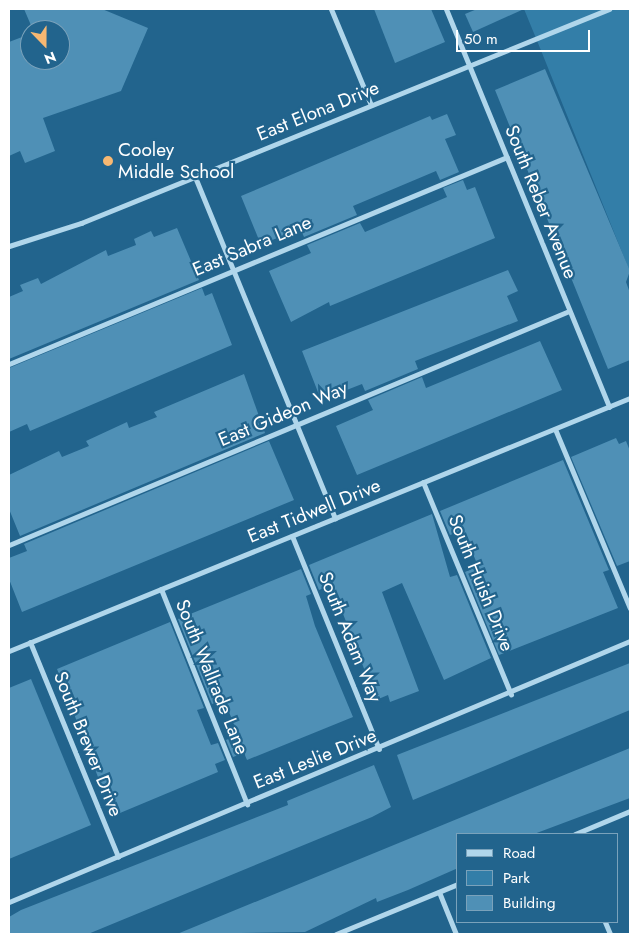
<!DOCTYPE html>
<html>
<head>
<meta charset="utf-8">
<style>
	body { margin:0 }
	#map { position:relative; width:639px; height:943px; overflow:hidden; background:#22648d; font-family:Jost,sans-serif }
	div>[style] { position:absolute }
	.green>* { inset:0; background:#337ea8 }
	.building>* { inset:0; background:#4f90b6 }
	.street>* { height:5px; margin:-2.5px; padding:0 2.5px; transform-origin:2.5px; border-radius:2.5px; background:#b0d6eb }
	.dots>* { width:14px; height:14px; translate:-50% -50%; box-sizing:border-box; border:2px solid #22648d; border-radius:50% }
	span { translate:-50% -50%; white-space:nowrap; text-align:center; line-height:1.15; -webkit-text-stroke:4.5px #22648d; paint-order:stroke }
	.street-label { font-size:19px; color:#fff }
	.poi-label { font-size:19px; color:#fff }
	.left { translate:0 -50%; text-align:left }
	.frame { position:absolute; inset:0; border:10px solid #fff; pointer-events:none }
	.legend { position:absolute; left:456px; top:833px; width:162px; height:90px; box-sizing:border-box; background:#22648d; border:1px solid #7aa2bb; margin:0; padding:6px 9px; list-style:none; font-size:15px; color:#fff }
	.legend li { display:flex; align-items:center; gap:10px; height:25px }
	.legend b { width:25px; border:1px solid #7aa2bb }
	.north { position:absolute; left:20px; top:20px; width:50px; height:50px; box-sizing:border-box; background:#22648d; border:1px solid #7aa2bb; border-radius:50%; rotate:158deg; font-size:14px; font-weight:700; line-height:20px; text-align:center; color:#fff }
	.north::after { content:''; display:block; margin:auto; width:18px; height:22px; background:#f7b872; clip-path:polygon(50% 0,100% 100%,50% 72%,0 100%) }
	.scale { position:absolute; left:456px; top:30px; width:134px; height:22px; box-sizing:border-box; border:2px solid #fff; border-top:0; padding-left:6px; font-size:15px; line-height:18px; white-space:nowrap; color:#fff; -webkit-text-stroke:4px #22648d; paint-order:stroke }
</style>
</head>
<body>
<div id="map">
	<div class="green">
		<div style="clip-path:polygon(524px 9px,630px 9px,630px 272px,540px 48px)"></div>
	</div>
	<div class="building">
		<div style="clip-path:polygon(24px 9px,102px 9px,148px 28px,121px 91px,43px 118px,55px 151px,25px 163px,20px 151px,9px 156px,9px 42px,30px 34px,30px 60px,60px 60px,60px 30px,33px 30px)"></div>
		<div style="clip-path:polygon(374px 9px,431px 9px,445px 42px,395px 63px)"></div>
		<div style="clip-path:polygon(477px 9px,524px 9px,473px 32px,465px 14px)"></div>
		<div style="clip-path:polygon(545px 69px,630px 271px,626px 282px,630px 293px,630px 360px,608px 369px,495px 90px)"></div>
		<div style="clip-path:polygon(447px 114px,456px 135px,445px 139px,459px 172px,440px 180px,436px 171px,353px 206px,357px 215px,304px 237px,300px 228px,261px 245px,241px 196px,430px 116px,432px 120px)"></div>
		<div style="clip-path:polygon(463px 180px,467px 190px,475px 187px,495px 238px,330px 306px,329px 302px,291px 322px,269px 271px,311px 253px,307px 245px,360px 223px,365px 232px,447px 197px,443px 188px)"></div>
		<div style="clip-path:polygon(177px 228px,199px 280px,9px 359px,9px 297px,23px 291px,20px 285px,38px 278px,41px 284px,106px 250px,108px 256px,136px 245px,134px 239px,151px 231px,154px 237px)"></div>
		<div style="clip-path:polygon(508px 270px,518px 291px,507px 296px,518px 321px,415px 361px,418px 369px,365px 391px,362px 384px,321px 400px,302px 351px)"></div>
		<div style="clip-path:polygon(202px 288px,205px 296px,212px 293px,232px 345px,30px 431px,27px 424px,9px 432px,9px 368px)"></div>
		<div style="clip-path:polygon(540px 341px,562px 390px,357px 475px,336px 426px,373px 410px,368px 400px,422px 377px,426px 388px)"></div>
		<div style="clip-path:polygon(244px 374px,265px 433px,20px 536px,9px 509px,9px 475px,59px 451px,62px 457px,89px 446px,86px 441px,127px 422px,129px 428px,157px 417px,154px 412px)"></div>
		<div style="clip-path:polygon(616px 438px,619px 444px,626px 441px,630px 451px,630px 561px,617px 566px,571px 457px)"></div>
		<div style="clip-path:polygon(269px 441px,294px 500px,22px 612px,9px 579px,9px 558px,27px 551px,24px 544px)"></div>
		<div style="clip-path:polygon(563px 460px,609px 570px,603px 572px,618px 608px,499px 655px,465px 572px,478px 566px,463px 530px,450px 535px,440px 511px)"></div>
		<div style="clip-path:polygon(432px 514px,450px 577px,457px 575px,491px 658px,444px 680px,402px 583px,382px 592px,419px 691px,390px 702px,388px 695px,376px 700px,332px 585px,319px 590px,309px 565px)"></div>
		<div style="clip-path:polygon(301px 569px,311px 594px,306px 596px,315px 626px,353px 717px,247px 760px,244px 753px,233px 757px,226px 740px,238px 735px,224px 699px,212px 704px,178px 619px)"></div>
		<div style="clip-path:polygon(170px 622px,204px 708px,197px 710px,211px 745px,218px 743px,225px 760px,215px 764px,218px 772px,120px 813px,108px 783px,101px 785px,57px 669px)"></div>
		<div style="clip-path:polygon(630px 663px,630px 710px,413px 800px,397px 755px)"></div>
		<div style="clip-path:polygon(31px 679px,91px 825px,9px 859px,9px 688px)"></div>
		<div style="clip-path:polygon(630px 748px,630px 798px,534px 834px,458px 834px,458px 868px,408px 890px,377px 902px,376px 898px,305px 932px,177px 934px)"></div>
		<div style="clip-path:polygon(374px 765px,391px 807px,372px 817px,88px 934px,9px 934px,9px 917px,21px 910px,288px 805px,287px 801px)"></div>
	</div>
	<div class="street">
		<div style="left:331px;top:9px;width:104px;rotate:67.4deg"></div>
		<div style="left:446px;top:9px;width:430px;rotate:67.7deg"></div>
		<div style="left:195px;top:177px;width:369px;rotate:67.7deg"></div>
		<div style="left:9px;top:246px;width:76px;rotate:-17.7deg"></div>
		<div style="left:81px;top:223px;width:570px;rotate:-22.06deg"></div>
		<div style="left:9px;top:364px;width:539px;rotate:-22.57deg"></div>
		<div style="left:555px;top:429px;width:194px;rotate:67.3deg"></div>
		<div style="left:423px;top:482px;width:230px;rotate:67.5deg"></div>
		<div style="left:292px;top:536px;width:230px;rotate:67.8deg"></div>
		<div style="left:9px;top:545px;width:607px;rotate:-22.68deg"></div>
		<div style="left:161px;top:589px;width:232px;rotate:68.2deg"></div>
		<div style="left:30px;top:642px;width:232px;rotate:67.7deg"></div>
		<div style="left:9px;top:651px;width:671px;rotate:-22.17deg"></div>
		<div style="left:575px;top:834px;width:60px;rotate:-22.7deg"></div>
		<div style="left:439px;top:892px;width:45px;rotate:68deg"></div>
		<div style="left:9px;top:902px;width:674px;rotate:-22.8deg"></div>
		<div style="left:605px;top:922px;width:13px;rotate:67deg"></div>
		<div style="left:336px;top:934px;width:132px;rotate:-22.3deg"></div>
	</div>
	<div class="dots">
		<div style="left:108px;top:161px;background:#f7b872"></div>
	</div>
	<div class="street-label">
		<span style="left:318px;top:111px;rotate:-22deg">East Elona Drive</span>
		<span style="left:541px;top:202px;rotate:68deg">South Reber Avenue</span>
		<span style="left:252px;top:246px;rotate:-23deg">East Sabra Lane</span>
		<span style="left:283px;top:414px;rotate:-23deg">East Gideon Way</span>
		<span style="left:314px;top:511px;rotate:-22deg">East Tidwell Drive</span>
		<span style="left:481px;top:583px;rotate:68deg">South Huish Drive</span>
		<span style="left:350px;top:637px;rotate:68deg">South Adam Way</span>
		<span style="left:212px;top:677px;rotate:68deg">South Wallrade Lane</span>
		<span style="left:88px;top:744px;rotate:68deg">South Brewer Drive</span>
		<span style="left:315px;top:759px;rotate:-22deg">East Leslie Drive</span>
	</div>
	<div class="poi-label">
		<span class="left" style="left:118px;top:161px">Cooley<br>Middle School</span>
	</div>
	<div class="frame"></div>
	<ul class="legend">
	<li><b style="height:6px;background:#b0d6eb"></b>Road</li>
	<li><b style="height:14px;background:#337ea8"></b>Park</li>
	<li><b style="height:14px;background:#4f90b6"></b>Building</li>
	</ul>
	<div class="north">N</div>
	<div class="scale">50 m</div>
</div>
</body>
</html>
